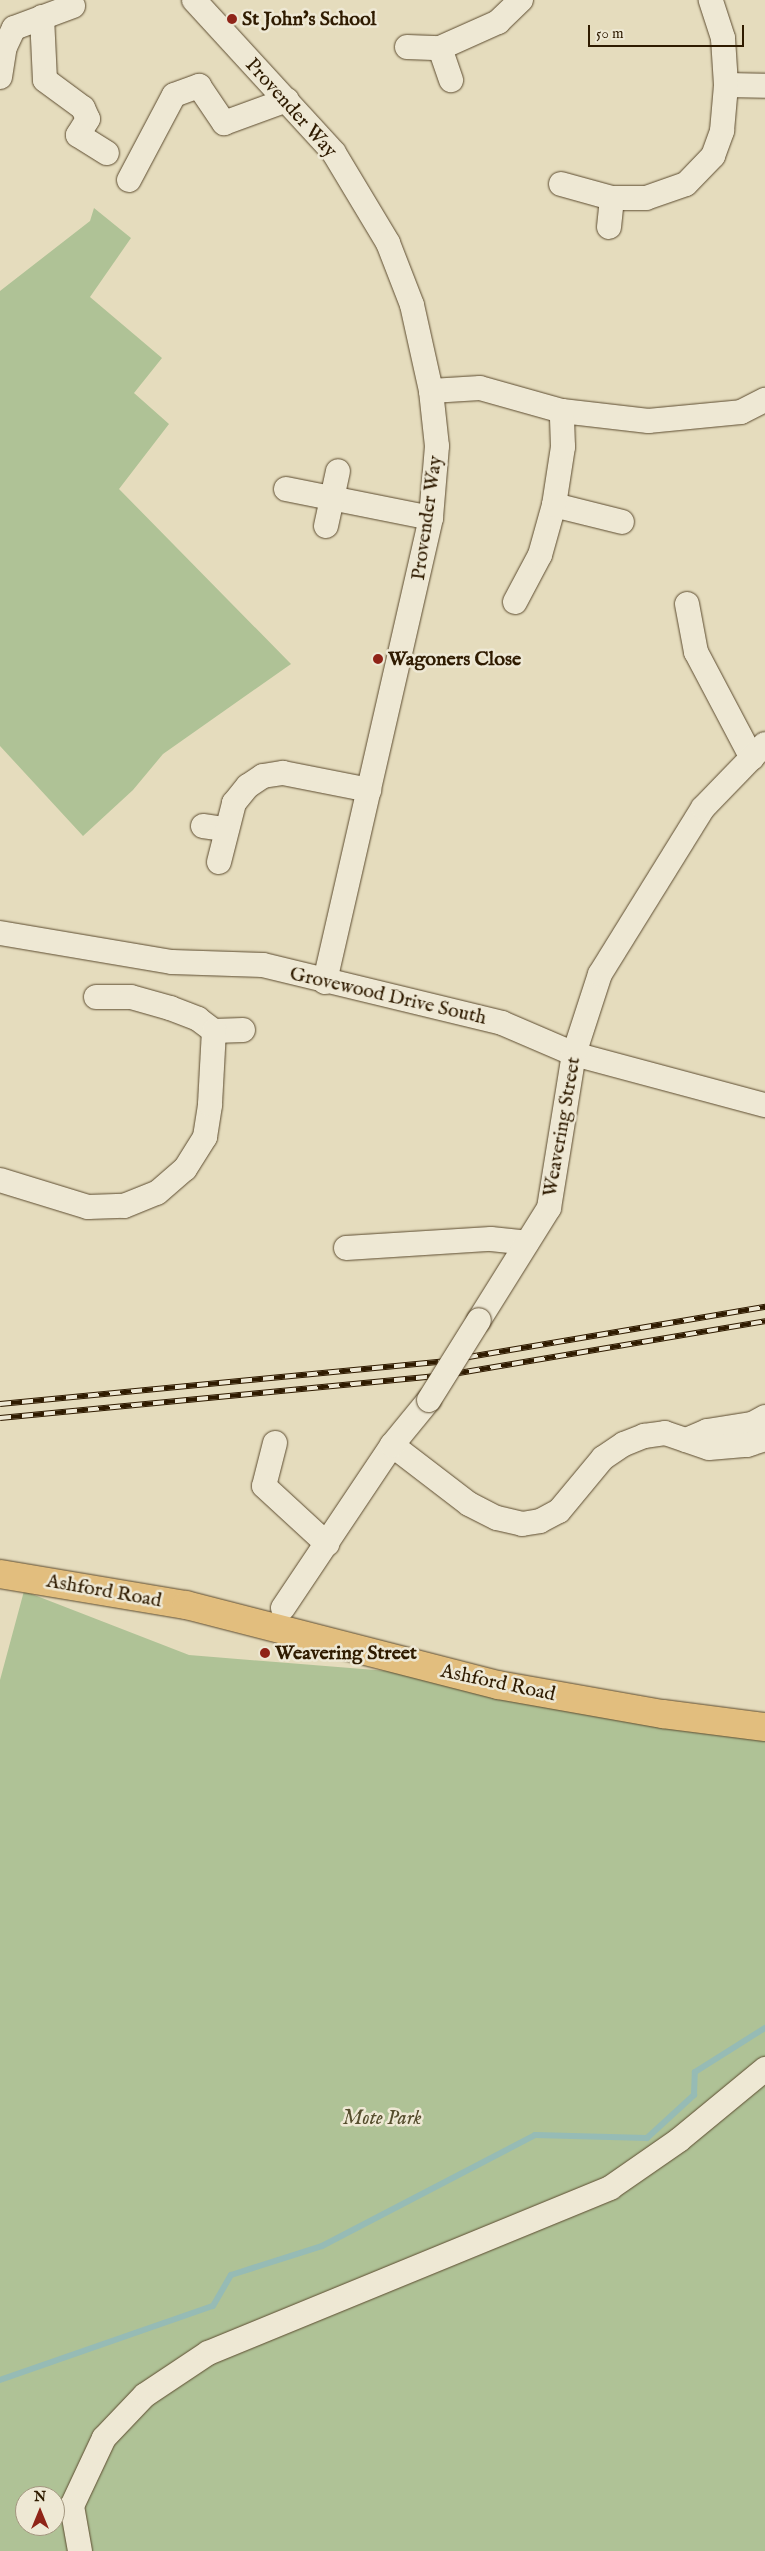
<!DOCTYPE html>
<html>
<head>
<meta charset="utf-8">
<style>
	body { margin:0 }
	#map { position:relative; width:765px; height:2551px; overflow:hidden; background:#e5dcbd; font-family:"IM FELL English",serif }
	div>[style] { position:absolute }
	.green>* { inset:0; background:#afc296 }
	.stream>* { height:6px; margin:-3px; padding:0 3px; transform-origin:3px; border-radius:3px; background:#96bbb5 }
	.roads { filter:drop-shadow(0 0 1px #5c4b2f) drop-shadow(0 0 1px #5c4b2f) }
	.minor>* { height:24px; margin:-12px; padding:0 12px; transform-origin:12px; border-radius:12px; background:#eee8d4 }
	.major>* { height:28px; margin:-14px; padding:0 14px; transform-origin:14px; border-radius:14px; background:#e2be7e }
	.rail>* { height:5.5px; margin-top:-2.75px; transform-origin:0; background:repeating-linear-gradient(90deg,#eee8d4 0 11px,#2f1b00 0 22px); box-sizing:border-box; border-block:1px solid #2f1b00 }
	.bridges { filter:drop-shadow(0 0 1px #5c4b2f) drop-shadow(0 0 1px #5c4b2f) }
	.minor-bridge>* { height:24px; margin:-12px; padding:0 12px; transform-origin:12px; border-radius:12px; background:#eee8d4 }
	.dots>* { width:14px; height:14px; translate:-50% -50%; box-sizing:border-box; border:2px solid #eee8d4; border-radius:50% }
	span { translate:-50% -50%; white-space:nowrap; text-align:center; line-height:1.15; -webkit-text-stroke:5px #eee8d4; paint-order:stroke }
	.poi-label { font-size:20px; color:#2f1b00; font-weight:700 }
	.left { translate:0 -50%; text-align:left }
	.street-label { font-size:20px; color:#2f1b00 }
	.park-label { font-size:20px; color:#554d2d; font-style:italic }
	.north { position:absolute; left:15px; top:2486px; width:50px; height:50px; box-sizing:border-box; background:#eee8d4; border:1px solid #a2967f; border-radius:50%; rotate:0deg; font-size:14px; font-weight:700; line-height:20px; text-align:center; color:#2f1b00 }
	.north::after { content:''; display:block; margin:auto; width:18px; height:22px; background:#8f2418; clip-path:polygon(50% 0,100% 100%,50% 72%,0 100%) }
	.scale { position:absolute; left:588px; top:25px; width:156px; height:22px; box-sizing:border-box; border:2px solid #2f1b00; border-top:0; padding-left:6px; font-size:15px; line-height:18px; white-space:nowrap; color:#2f1b00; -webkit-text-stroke:4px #eee8d4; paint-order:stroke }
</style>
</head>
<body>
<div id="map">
	<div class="green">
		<div style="clip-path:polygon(94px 208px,131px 238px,90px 297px,162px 358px,134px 393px,169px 424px,119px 489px,291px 664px,163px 754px,133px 790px,83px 836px,0 746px,0 291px,90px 221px)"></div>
		<div style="clip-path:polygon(evenodd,24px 1591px,189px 1655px,400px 1672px,765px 1741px,765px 2551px,0 2551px,0 1680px,24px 1591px,25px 2496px,55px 2496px,55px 2526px,25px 2526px,25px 2496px)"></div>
	</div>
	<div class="stream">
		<div style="left:0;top:2380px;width:225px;rotate:-19.2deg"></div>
		<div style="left:213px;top:2306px;width:36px;rotate:-60deg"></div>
		<div style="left:231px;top:2275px;width:96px;rotate:-17.7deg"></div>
		<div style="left:322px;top:2246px;width:240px;rotate:-27.5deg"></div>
		<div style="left:535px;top:2135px;width:112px;rotate:1.5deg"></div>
		<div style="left:647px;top:2138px;width:64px;rotate:-42.5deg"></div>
		<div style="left:694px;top:2095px;width:23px;rotate:-88deg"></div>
		<div style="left:695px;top:2072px;width:83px;rotate:-32.2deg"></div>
	</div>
	<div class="roads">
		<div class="minor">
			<div style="left:194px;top:0;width:207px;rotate:47.5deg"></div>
			<div style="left:334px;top:153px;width:105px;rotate:59deg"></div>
			<div style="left:388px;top:243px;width:66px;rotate:68.8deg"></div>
			<div style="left:412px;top:305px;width:88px;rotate:77.5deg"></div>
			<div style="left:431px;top:391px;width:55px;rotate:83.8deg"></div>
			<div style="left:437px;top:446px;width:72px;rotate:94.8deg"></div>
			<div style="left:431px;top:518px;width:476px;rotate:102.9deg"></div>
			<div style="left:42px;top:17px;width:63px;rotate:87.3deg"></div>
			<div style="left:45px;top:80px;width:47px;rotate:36.4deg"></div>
			<div style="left:83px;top:108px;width:12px;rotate:66deg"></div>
			<div style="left:88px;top:119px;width:19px;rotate:122deg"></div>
			<div style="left:78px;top:135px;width:34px;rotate:32deg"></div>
			<div style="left:407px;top:47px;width:33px;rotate:2deg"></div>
			<div style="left:440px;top:48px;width:64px;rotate:-24.1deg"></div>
			<div style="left:498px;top:22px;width:32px;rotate:-44deg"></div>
			<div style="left:440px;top:48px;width:34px;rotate:71deg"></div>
			<div style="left:0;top:77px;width:30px;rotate:-81deg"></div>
			<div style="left:5px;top:47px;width:21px;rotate:-65deg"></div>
			<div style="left:14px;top:28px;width:63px;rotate:-20.4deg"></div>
			<div style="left:726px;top:85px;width:39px;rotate:1deg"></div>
			<div style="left:129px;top:180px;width:96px;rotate:-62.1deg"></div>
			<div style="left:174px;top:95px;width:27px;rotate:-20deg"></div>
			<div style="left:199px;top:86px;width:45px;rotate:56deg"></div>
			<div style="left:224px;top:123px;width:67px;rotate:-20.1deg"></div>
			<div style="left:561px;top:184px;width:53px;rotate:15.4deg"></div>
			<div style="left:612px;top:198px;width:34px"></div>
			<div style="left:646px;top:198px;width:42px;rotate:-19.3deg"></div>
			<div style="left:686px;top:184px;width:39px;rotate:-46deg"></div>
			<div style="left:713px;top:156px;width:27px;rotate:-70deg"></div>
			<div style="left:722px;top:131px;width:46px;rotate:-85deg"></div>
			<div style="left:726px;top:85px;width:47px;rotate:-93.7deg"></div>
			<div style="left:723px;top:38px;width:40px;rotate:-108deg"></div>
			<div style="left:609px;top:227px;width:29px;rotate:-84deg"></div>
			<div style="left:431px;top:391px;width:49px;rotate:-3.5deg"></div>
			<div style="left:480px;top:388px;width:85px;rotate:15.7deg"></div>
			<div style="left:562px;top:411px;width:87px;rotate:6.6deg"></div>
			<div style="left:648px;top:421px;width:93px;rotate:-5.5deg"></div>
			<div style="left:741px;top:412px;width:27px;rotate:-27deg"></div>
			<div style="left:286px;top:489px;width:148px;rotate:11.3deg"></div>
			<div style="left:554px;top:505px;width:70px;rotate:14deg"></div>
			<div style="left:326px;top:526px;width:56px;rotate:-77.7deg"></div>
			<div style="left:515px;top:602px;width:53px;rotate:-62deg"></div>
			<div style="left:540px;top:555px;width:52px;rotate:-74.4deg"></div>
			<div style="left:554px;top:505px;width:59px;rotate:-81.2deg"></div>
			<div style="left:563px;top:447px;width:36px;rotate:-92deg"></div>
			<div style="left:687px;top:604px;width:49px;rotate:79.4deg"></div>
			<div style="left:696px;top:652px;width:120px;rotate:62.2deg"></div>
			<div style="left:203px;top:826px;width:22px;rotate:8deg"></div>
			<div style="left:219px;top:862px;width:61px;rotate:-75.7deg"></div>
			<div style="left:234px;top:803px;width:22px;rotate:-51deg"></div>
			<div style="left:248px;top:786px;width:18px;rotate:-34deg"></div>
			<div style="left:263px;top:776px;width:20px;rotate:-9deg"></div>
			<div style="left:283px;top:773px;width:88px;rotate:11.2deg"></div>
			<div style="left:0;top:933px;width:174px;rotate:9.6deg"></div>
			<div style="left:172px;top:962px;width:91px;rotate:1.9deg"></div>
			<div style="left:263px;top:965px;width:246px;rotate:13.6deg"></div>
			<div style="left:502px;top:1023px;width:78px;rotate:23.3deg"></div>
			<div style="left:574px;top:1054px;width:198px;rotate:15deg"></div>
			<div style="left:96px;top:997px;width:35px"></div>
			<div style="left:131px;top:997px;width:41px;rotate:15.8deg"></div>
			<div style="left:170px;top:1008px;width:30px;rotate:21deg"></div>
			<div style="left:198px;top:1019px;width:20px;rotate:37deg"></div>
			<div style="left:214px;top:1031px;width:29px;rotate:-2deg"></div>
			<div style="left:0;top:1180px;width:92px;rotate:17.1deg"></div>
			<div style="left:88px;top:1207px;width:36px;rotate:-2deg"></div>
			<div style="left:124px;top:1206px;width:35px;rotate:-22deg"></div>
			<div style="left:157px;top:1193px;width:37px;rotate:-41deg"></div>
			<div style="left:185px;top:1169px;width:38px;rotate:-58deg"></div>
			<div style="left:205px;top:1137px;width:33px;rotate:-81deg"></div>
			<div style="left:210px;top:1104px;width:73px;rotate:-86.9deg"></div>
			<div style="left:346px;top:1248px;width:145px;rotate:-3.6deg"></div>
			<div style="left:491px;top:1239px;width:36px;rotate:6deg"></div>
			<div style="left:479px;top:1320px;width:132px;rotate:-58deg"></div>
			<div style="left:549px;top:1208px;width:156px;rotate:-80.8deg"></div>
			<div style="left:574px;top:1054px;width:84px;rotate:-72deg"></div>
			<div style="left:600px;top:974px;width:195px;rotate:-58.2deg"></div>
			<div style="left:703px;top:808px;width:89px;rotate:-45.9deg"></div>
			<div style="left:686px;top:1440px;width:23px;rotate:-23deg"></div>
			<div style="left:707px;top:1431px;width:46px;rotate:-8.8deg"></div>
			<div style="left:752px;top:1424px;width:15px;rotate:-28deg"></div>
			<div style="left:275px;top:1443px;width:44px;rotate:104.3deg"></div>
			<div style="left:264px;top:1486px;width:86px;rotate:42.6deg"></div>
			<div style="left:392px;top:1445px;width:97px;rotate:37.5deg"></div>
			<div style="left:469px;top:1504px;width:31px;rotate:27deg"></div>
			<div style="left:497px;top:1518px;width:26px;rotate:13deg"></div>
			<div style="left:522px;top:1524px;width:18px;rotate:-9deg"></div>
			<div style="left:540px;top:1521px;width:21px;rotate:-28deg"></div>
			<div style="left:559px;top:1511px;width:69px;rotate:-50.3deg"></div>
			<div style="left:603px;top:1458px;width:25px;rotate:-34deg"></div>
			<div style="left:624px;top:1444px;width:22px;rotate:-22deg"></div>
			<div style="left:644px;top:1436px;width:21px;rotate:-8deg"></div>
			<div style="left:665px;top:1433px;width:46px;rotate:18.8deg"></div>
			<div style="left:709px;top:1448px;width:38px;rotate:-5deg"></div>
			<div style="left:747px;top:1445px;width:19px;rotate:-18deg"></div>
			<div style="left:283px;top:1608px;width:196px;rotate:-56.2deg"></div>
			<div style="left:392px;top:1445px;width:58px;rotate:-50.6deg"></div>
			<div style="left:80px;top:2551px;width:46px;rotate:-100.1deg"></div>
			<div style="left:72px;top:2506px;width:75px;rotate:-64.8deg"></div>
			<div style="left:104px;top:2438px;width:59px;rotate:-46.4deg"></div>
			<div style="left:145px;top:2395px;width:76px;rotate:-33.7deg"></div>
			<div style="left:208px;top:2353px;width:435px;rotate:-22.3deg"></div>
			<div style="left:610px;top:2188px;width:84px;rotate:-34.8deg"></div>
			<div style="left:679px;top:2140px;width:112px;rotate:-39.5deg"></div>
		</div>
		<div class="major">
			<div style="left:0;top:1574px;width:189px;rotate:9.5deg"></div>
			<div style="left:186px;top:1605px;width:322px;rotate:14.4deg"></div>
			<div style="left:498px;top:1685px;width:168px;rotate:10deg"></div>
			<div style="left:663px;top:1714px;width:103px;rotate:7.3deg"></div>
		</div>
	</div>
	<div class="rail">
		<div style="left:0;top:1404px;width:447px;rotate:-5.5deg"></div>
		<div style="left:445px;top:1361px;width:325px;rotate:-9.6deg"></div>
		<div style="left:0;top:1418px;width:449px;rotate:-5.5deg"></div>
		<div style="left:447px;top:1375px;width:323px;rotate:-9.6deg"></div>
	</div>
	<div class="bridges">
		<div class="minor-bridge">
			<div style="left:429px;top:1400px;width:94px;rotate:-58deg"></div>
		</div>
	</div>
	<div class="dots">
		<div style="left:232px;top:19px;background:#8f2418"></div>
		<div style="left:378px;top:659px;background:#8f2418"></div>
		<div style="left:265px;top:1653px;background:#8f2418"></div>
	</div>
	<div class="poi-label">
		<span class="left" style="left:242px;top:19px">St John's School</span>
		<span class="left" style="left:388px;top:659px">Wagoners Close</span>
		<span class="left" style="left:275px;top:1653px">Weavering Street</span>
	</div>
	<div class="street-label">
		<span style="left:291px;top:108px;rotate:48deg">Provender Way</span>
		<span style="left:427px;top:518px;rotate:-82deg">Provender Way</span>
		<span style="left:388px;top:996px;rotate:13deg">Grovewood Drive South</span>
		<span style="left:562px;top:1127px;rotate:-80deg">Weavering Street</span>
		<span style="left:104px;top:1591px;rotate:10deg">Ashford Road</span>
		<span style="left:498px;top:1683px;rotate:12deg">Ashford Road</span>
	</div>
	<div class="park-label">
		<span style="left:382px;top:2118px">Mote Park</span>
	</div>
	<div class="north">N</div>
	<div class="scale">50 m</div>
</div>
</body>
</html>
